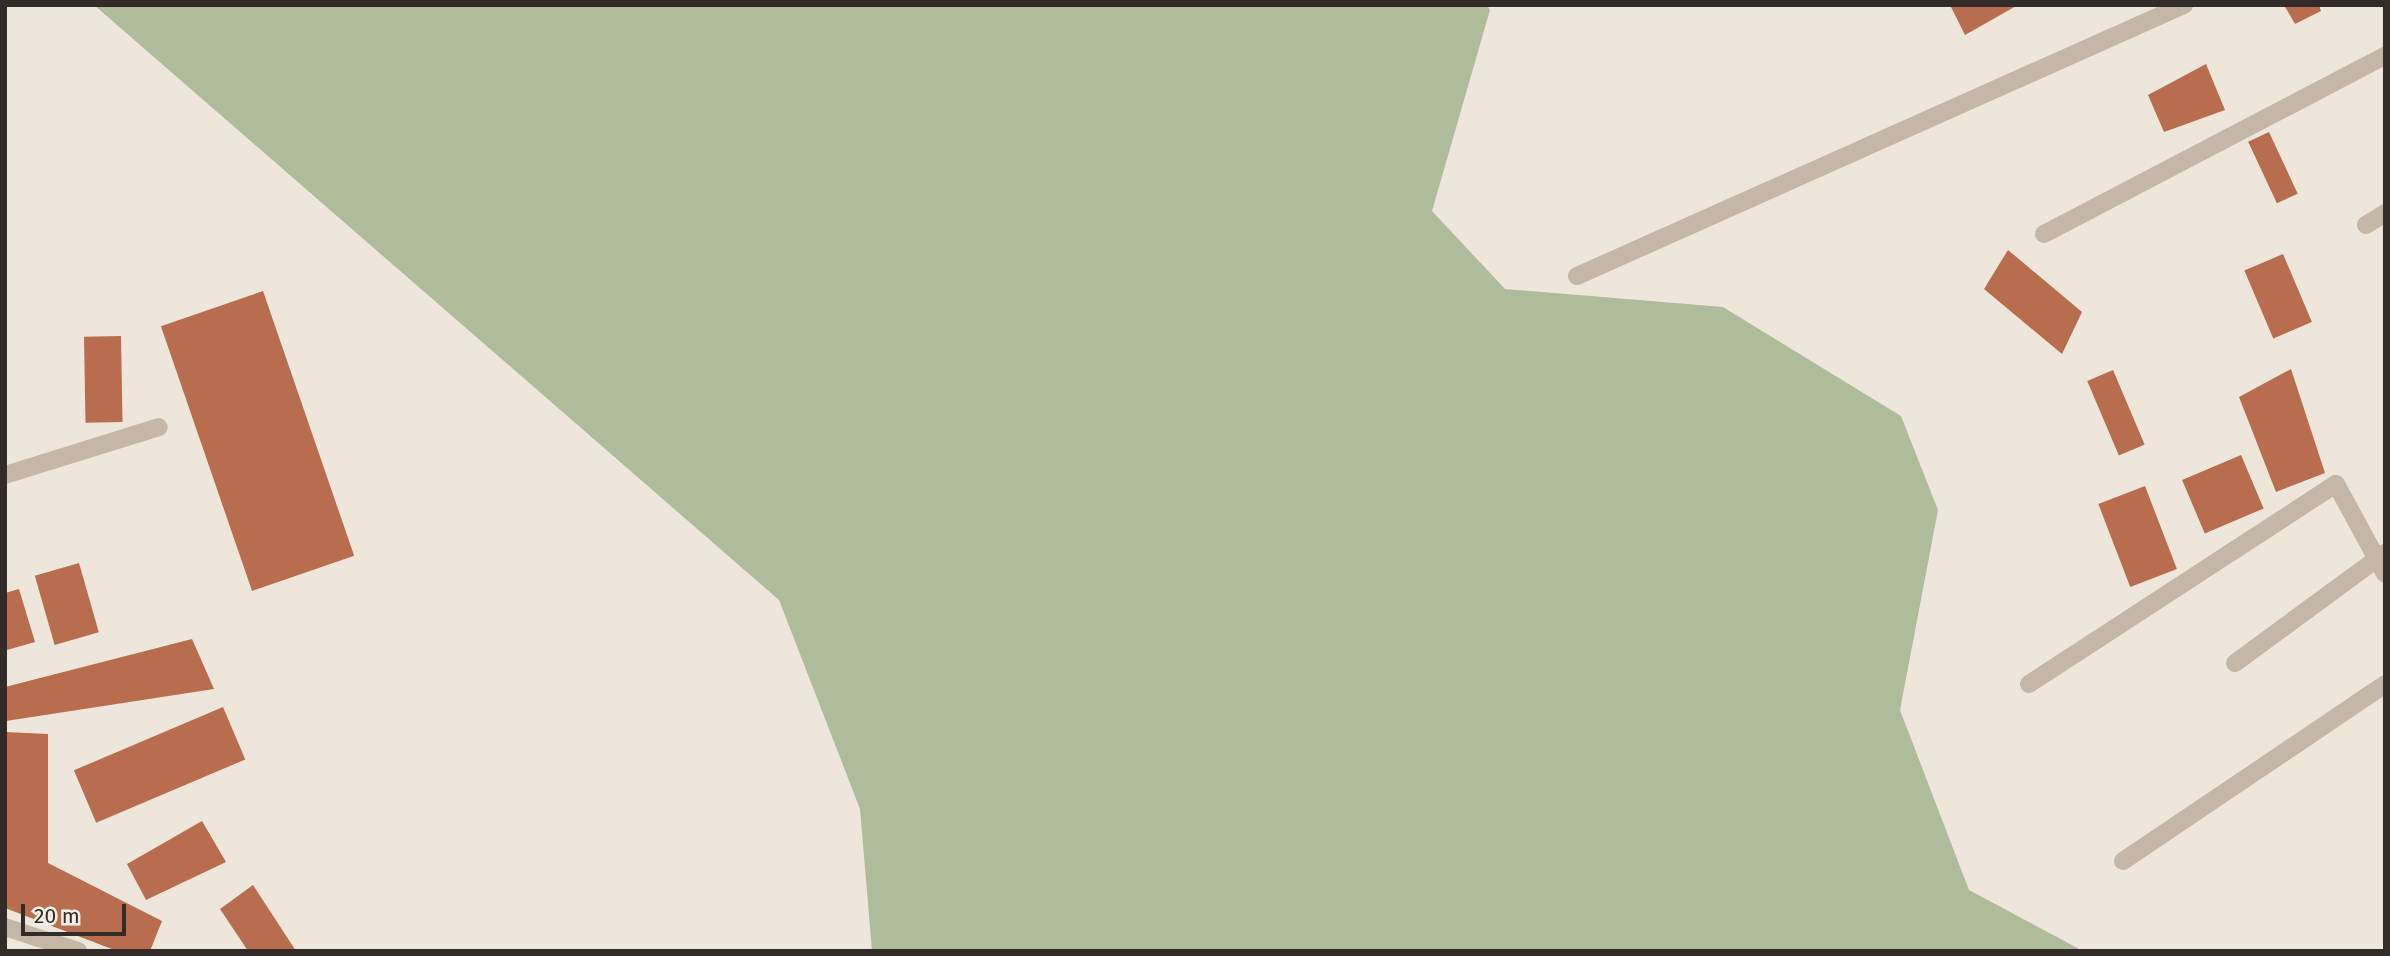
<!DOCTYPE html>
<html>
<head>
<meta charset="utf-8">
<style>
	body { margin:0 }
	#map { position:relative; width:2390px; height:956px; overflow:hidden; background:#eee6da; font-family:"Fira Sans",sans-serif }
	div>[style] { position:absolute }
	.green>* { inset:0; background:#afbc9c }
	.building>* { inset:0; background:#b86e4e; transform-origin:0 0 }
	.street>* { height:18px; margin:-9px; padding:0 9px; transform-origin:9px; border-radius:9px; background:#c5b7a8 }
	span { translate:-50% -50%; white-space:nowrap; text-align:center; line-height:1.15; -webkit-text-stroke:5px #f7f0e6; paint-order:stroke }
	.frame { position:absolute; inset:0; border:7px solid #332b27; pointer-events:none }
	.scale { position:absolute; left:21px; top:904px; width:105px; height:32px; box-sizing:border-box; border:4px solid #332b27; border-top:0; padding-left:9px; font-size:21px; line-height:24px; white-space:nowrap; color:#332b27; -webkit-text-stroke:5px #f7f0e6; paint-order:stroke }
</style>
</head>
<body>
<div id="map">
	<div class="green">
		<div style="clip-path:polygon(94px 5px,1487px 5px,1490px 10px,1432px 211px,1505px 289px,1723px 307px,1901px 416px,1938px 510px,1900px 710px,1969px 890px,2083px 951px,872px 951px,860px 809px,779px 600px)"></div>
	</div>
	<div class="building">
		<div style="clip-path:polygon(1950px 5px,2018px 5px,1965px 35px)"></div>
		<div style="clip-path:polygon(2284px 5px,2319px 5px,2321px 11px,2295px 24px)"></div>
		<div style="clip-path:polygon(2206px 64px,2225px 110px,2164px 132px,2148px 95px)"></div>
		<div style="left:2269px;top:132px;width:68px;height:23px;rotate:65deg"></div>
		<div style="clip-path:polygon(2008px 250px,2082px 312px,2062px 354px,1984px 289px)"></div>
		<div style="left:2283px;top:254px;width:74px;height:42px;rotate:67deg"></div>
		<div style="left:263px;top:291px;width:280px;height:108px;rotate:71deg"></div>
		<div style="left:121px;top:336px;width:86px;height:37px;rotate:89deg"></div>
		<div style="clip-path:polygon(2291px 369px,2325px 473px,2276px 492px,2239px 397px)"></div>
		<div style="left:2113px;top:370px;width:81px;height:28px;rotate:67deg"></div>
		<div style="left:2241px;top:455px;width:58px;height:64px;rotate:67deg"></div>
		<div style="left:2145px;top:486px;width:89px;height:50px;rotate:69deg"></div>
		<div style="left:79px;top:563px;width:72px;height:46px;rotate:74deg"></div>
		<div style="clip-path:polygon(19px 589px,35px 642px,7px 650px,5px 593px)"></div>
		<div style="clip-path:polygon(192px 639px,214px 689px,6px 721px,5px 687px)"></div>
		<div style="left:223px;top:707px;width:57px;height:162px;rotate:67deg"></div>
		<div style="clip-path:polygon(5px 732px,48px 734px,48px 863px,162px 921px,150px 951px,117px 951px,5px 908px)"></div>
		<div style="clip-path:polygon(202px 821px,226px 862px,146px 900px,127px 864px)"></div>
		<div style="clip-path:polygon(253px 885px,296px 951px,248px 951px,220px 909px)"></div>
	</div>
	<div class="street">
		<div style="left:2366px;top:225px;width:22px;rotate:-32deg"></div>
		<div style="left:2044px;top:234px;width:385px;rotate:-27.6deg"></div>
		<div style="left:1577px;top:276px;width:665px;rotate:-24.06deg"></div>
		<div style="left:5px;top:475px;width:161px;rotate:-17.3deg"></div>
		<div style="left:2235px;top:663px;width:186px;rotate:-36.3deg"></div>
		<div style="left:2029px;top:684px;width:366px;rotate:-33.1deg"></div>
		<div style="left:2336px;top:484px;width:102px;rotate:61.4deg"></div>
		<div style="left:2123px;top:861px;width:316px;rotate:-34deg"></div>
		<div style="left:5px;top:927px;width:77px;rotate:18.2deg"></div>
	</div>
	<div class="frame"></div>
	<div class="scale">20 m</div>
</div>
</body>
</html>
